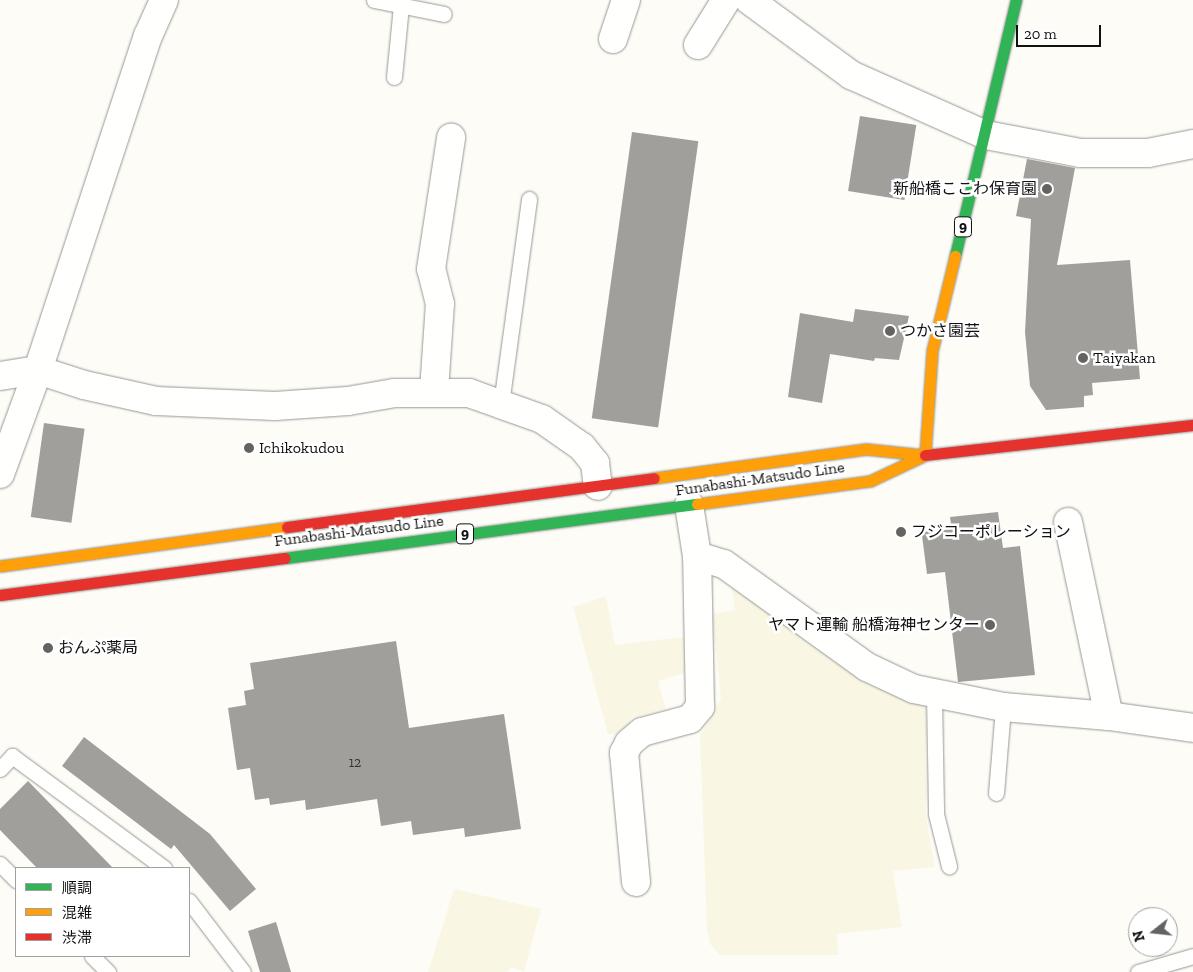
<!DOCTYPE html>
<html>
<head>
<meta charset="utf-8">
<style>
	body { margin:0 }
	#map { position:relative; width:1193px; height:972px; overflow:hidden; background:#fdfcf7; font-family:"Zilla Slab","Noto Sans JP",serif }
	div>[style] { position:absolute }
	.farmland>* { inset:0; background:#f9f7e4 }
	.building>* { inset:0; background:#a19f9c; transform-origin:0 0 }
	.roads { filter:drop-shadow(0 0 1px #979795) drop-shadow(0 0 1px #979795) }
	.lane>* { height:15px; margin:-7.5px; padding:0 7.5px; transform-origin:7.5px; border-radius:7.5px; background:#fffffe }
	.street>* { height:28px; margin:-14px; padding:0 14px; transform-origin:14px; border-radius:14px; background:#fffffe }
	.fast>* { height:11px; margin:-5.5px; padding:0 5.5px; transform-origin:5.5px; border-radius:5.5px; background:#30b455 }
	.slow>* { height:11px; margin:-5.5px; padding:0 5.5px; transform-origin:5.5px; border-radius:5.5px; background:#ff9f0a }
	.jam>* { height:11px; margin:-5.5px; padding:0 5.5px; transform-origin:5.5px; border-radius:5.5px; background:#e5322d }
	.dots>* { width:14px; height:14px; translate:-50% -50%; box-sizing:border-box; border:2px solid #fff; border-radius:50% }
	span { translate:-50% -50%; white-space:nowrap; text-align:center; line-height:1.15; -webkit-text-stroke:5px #fff; paint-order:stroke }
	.number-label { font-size:14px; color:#353434 }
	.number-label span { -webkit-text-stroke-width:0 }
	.shield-label span { padding:1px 4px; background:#fff; border:1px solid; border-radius:4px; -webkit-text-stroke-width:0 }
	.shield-label { font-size:15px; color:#111; font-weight:700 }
	.poi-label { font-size:16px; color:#111 }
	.right { translate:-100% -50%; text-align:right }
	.left { translate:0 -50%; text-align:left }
	.street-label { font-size:16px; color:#111 }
	.legend { position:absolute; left:15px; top:867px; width:175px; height:90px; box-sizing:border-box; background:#fff; border:1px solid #a0a0a0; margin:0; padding:6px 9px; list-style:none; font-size:15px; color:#111 }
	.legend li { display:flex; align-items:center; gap:10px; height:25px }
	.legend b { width:25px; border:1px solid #a0a0a0 }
	.north { position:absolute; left:1128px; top:907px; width:50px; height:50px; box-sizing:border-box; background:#fff; border:1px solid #a0a0a0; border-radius:50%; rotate:254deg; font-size:14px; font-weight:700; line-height:20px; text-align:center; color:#111 }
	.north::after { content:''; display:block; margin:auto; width:18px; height:22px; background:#646362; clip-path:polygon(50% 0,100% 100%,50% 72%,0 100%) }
	.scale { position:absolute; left:1016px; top:25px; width:85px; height:22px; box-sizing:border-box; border:2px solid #111; border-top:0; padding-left:6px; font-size:15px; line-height:18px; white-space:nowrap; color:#111; -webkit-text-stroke:4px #fff; paint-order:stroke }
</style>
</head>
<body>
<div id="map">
	<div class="farmland">
		<div style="clip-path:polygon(731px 581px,926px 704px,926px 818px,935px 867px,893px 871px,902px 927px,837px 934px,838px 955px,720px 955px,710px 944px,707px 930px,700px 736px,721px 699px,712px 614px,735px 610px)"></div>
		<div style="clip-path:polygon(606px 596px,615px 645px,683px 637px,687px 672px,658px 681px,666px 709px,631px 718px,624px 735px,608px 734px,573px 607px)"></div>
		<div style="clip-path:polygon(454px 889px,541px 909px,524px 972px,512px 967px,507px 972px,428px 972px)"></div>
	</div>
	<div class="building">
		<div style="left:860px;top:116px;width:57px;height:76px;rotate:9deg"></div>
		<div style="left:632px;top:132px;width:67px;height:289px;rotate:8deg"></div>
		<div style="clip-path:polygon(1027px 159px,1075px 168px,1057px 265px,1130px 260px,1140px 379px,1092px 383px,1093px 395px,1084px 396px,1084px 407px,1046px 410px,1030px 386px,1025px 332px,1031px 219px,1016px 216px)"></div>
		<div style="clip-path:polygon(855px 309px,909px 316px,899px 360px,875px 358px,874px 361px,830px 354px,822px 403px,788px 397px,800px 313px,853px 322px)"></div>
		<div style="left:44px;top:423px;width:41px;height:95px;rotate:8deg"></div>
		<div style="clip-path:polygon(998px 512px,1003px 548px,1020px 546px,1035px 675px,958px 682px,945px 572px,927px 574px,921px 528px,951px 524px,950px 517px)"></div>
		<div style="clip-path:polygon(396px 641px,409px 728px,504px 714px,521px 829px,465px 837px,464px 828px,413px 835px,411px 821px,381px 826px,377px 799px,306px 810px,305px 800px,270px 805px,269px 798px,255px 800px,250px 768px,237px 770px,228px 708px,246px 705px,244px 691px,254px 689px,250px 663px)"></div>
		<div style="clip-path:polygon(84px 737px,210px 834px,256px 889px,230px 911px,174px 845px,171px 849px,62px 766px)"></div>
		<div style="clip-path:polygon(28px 781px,113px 868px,37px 868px,0 830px,0 809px)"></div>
		<div style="clip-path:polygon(276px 922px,291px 972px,260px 972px,248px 931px)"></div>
	</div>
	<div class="roads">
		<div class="lane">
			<div style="left:374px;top:0;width:71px;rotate:11.3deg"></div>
			<div style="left:394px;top:77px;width:72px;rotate:-84.4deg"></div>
			<div style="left:501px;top:404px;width:207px;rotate:-82.2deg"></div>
			<div style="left:934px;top:695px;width:119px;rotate:89deg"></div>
			<div style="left:936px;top:814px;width:54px;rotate:76deg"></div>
			<div style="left:0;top:769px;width:18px;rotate:-47deg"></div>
			<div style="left:12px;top:756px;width:189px;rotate:36.4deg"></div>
			<div style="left:996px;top:793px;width:86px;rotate:-85.3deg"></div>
			<div style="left:0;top:864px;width:23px;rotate:45deg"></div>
			<div style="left:189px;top:901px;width:89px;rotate:52.7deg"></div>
			<div style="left:92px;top:956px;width:23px;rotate:45deg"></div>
			<div style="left:1138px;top:972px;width:57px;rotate:-16.2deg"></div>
		</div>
		<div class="street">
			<div style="left:749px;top:0;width:127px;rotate:36.3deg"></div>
			<div style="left:851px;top:75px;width:148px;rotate:24deg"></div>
			<div style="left:986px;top:135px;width:96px;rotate:10.8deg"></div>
			<div style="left:1080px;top:153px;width:68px"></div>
			<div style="left:1148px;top:153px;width:46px;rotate:-11.3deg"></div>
			<div style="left:613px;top:39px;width:41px;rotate:-71.6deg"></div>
			<div style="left:698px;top:45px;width:53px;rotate:-58.1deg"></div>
			<div style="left:0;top:376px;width:38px;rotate:-9deg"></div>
			<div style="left:38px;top:370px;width:48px;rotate:18.1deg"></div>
			<div style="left:84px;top:385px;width:74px;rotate:12.5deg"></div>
			<div style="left:156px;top:401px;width:119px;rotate:2.4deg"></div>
			<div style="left:275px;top:406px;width:73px;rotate:-3.9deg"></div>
			<div style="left:348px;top:401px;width:48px;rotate:-9.7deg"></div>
			<div style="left:395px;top:393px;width:74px"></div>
			<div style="left:469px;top:393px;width:77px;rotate:19.6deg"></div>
			<div style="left:542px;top:419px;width:49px;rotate:35deg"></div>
			<div style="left:582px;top:447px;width:21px;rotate:51deg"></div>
			<div style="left:595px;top:463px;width:23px;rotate:83deg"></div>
			<div style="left:434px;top:391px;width:87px;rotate:-86.1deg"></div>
			<div style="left:440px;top:304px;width:36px;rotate:-104deg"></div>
			<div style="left:431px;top:269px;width:133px;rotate:-81.3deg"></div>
			<div style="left:0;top:474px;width:111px;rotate:-69.9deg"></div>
			<div style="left:38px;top:370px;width:352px;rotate:-71.8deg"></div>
			<div style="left:148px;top:36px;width:39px;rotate:-66deg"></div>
			<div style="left:1068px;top:522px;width:198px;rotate:78.1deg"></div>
			<div style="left:697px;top:556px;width:28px;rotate:17deg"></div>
			<div style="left:724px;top:564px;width:176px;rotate:35.8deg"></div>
			<div style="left:867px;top:667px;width:52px;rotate:25.1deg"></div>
			<div style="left:914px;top:689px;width:91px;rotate:11.4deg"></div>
			<div style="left:1003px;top:707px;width:106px;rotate:4.9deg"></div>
			<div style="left:1109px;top:716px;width:85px;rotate:8.1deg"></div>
			<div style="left:636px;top:882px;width:130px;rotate:-95.3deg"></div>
			<div style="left:624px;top:753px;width:11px;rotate:-63deg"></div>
			<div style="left:629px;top:743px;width:17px;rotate:-40deg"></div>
			<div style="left:642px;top:732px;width:50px;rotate:-15.2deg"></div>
			<div style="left:690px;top:719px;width:16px;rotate:-50deg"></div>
			<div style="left:700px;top:707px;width:151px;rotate:-91.1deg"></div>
			<div style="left:697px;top:556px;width:52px;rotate:-98.9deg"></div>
		</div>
		<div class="fast">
			<div style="left:955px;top:256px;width:263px;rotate:-76.6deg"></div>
			<div style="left:285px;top:558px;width:416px;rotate:-7.5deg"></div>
		</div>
		<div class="slow">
			<div style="left:925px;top:455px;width:104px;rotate:-86.1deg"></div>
			<div style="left:932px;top:351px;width:98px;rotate:-76.4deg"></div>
			<div style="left:654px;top:478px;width:214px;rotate:-7.8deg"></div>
			<div style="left:866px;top:449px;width:58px;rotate:5.9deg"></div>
			<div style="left:697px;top:504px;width:175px;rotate:-7.6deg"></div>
			<div style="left:870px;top:481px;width:61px;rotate:-25.3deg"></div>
			<div style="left:0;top:566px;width:290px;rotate:-7.7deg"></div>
		</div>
		<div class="jam">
			<div style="left:925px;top:455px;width:270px;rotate:-6.4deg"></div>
			<div style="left:287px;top:527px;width:370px;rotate:-7.6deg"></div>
			<div style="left:0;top:595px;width:287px;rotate:-7.4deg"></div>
		</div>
	</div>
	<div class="dots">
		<div style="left:1047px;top:189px;background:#646362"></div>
		<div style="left:890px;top:331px;background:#646362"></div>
		<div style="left:1083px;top:358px;background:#646362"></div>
		<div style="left:249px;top:448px;background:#646362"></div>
		<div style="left:901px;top:532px;background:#646362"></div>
		<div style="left:990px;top:625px;background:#646362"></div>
		<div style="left:48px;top:648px;background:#646362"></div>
	</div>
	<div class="number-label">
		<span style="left:355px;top:763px">12</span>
	</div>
	<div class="shield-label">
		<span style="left:963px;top:227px">9</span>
		<span style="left:465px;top:534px">9</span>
	</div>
	<div class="poi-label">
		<span class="right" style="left:1037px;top:189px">新船橋ここわ保育園</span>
		<span class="left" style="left:900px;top:331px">つかさ園芸</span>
		<span class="left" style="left:1093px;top:358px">Taiyakan</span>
		<span class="left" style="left:259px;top:448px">Ichikokudou</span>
		<span class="left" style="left:911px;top:532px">フジコーポレーション</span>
		<span class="right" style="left:980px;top:625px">ヤマト運輸 船橋海神センター</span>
		<span class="left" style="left:58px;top:648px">おんぷ薬局</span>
	</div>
	<div class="street-label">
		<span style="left:760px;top:479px;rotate:-8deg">Funabashi-Matsudo Line</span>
		<span style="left:359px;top:531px;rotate:-7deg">Funabashi-Matsudo Line</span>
	</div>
	<ul class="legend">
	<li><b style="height:6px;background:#30b455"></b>順調</li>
	<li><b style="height:6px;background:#ff9f0a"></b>混雑</li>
	<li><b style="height:6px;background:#e5322d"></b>渋滞</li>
	</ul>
	<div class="north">N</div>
	<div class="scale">20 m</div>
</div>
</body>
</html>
